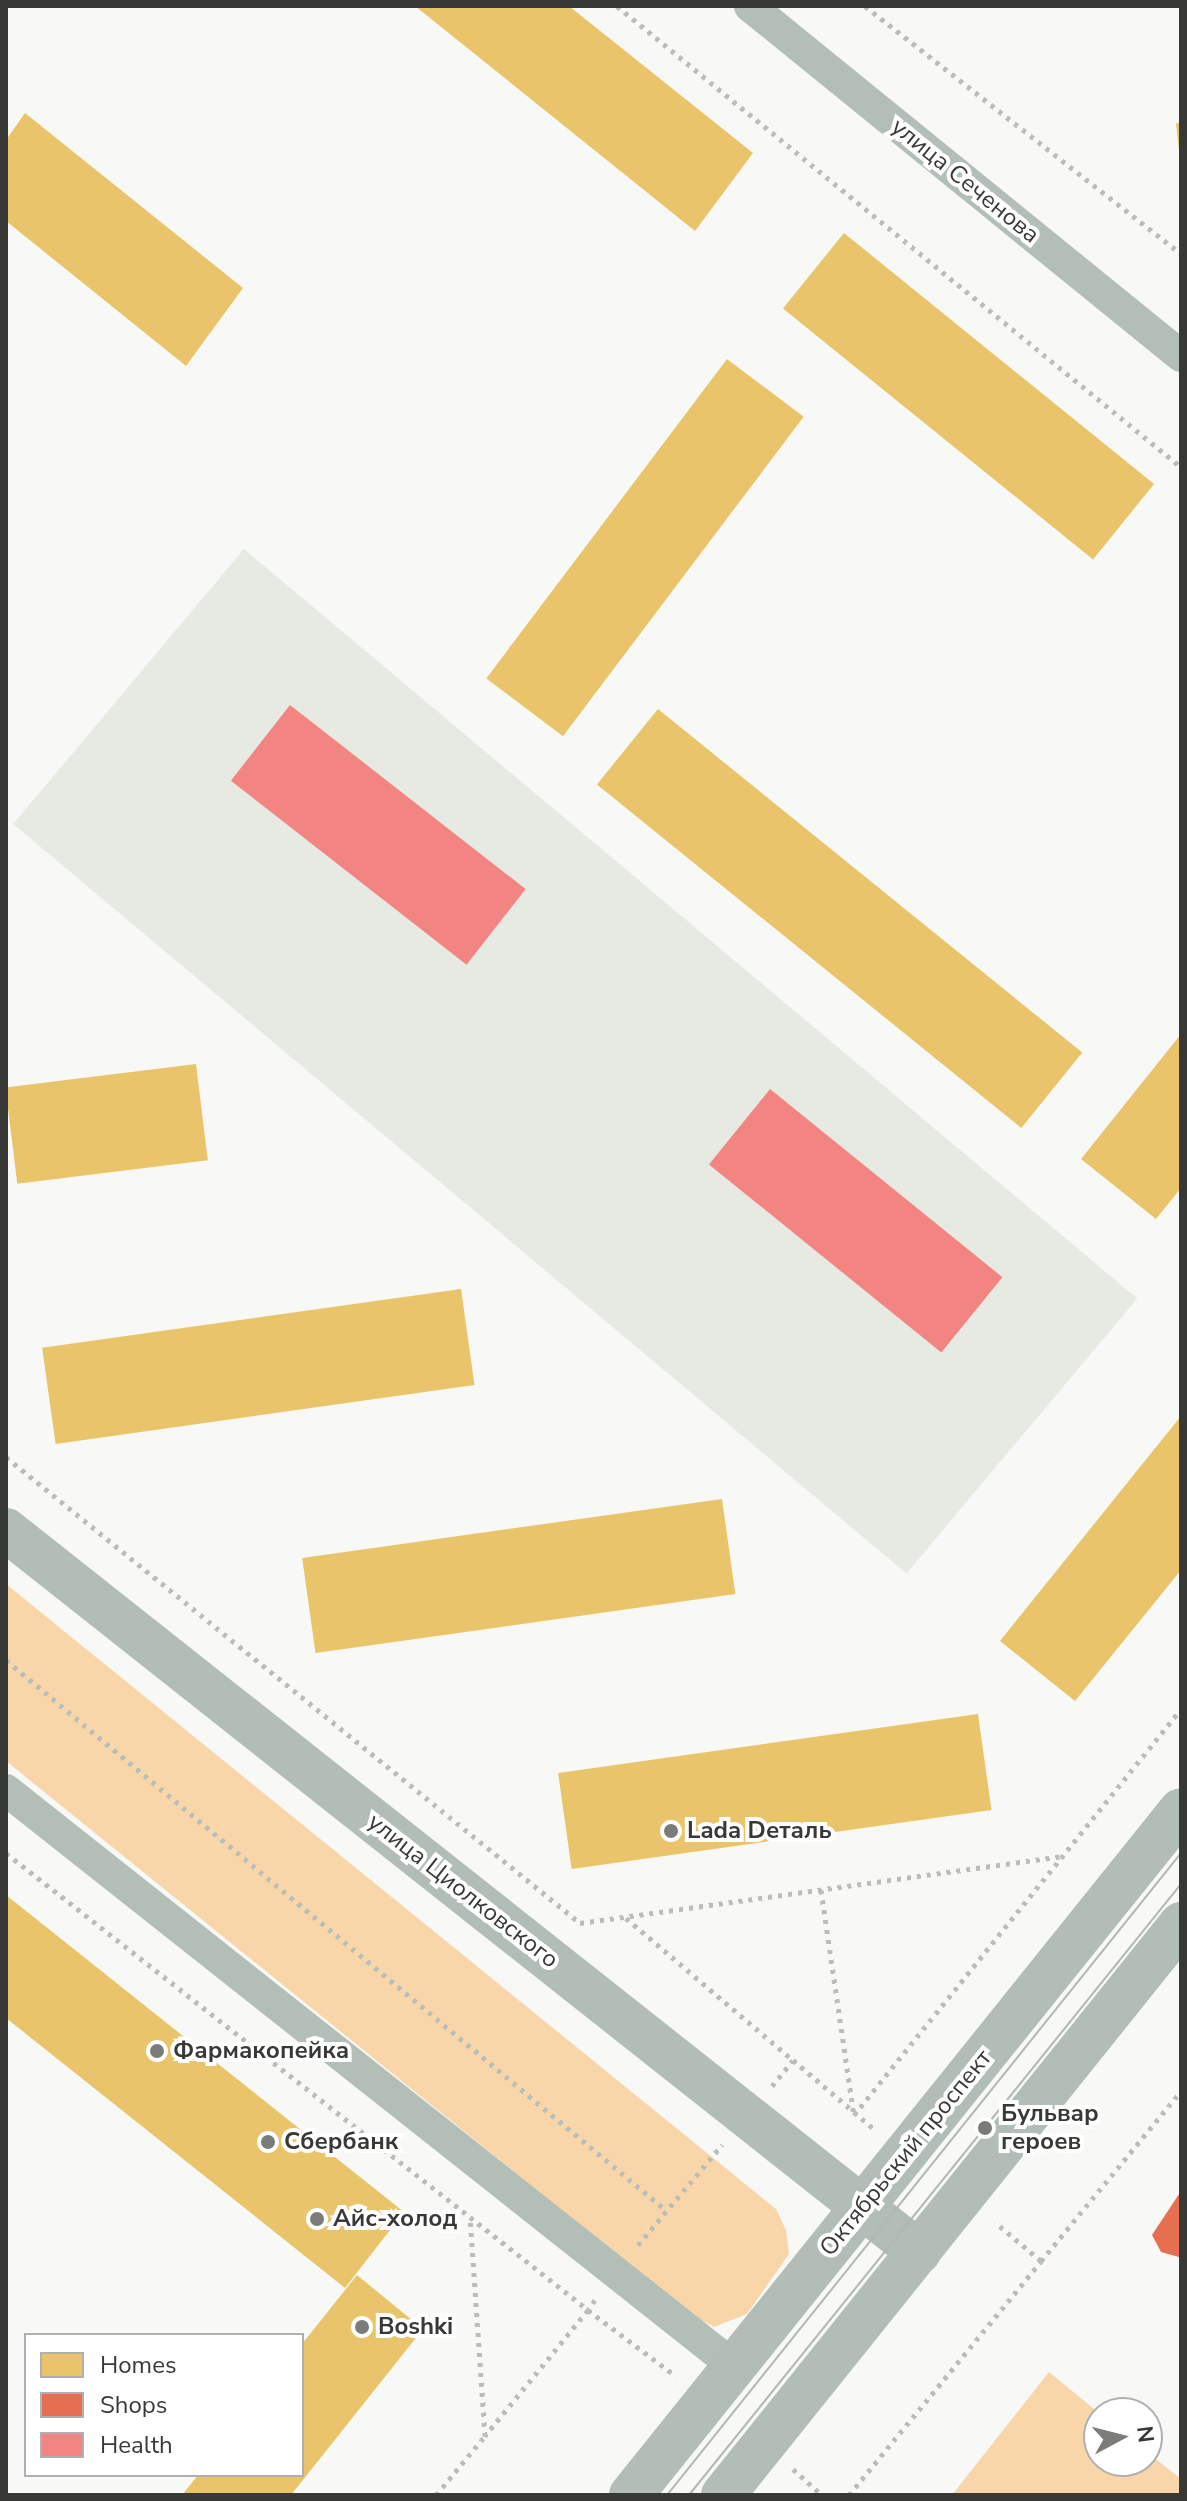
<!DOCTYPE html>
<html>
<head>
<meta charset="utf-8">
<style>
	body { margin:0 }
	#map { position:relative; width:1187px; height:2501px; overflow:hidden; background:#f8f9f6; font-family:"Nunito Sans",sans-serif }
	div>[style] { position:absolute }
	.built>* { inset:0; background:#e6eae2; transform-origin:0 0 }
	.green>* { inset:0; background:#f9d5aa }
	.homes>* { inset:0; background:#e9c46a; transform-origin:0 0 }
	.shops>* { inset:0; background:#e76f51 }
	.health>* { inset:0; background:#f28482; transform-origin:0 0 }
	.path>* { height:5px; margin-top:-2.5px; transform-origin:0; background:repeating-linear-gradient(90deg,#b8bfba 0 4px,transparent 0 10px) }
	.street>* { height:32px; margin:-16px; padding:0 16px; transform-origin:16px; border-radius:16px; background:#b3beb7 }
	.secondary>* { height:44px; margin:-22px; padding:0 22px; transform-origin:22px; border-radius:22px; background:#b1bdb5 }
	.tram>* { height:2px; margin:-1px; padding:0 1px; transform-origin:1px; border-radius:1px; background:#b1b8b3 }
	.dots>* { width:22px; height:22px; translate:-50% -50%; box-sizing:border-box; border:4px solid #fff; border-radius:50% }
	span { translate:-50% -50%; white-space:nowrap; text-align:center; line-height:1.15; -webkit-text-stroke:8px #fff; paint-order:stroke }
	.street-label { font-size:24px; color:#383937 }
	.poi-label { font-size:24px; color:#383937; font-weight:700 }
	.left { translate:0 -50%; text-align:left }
	.frame { position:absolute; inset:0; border:8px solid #383937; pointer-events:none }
	.legend { position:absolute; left:24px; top:2333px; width:280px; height:144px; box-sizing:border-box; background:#fff; border:2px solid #afb0af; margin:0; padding:10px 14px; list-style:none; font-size:24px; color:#383937 }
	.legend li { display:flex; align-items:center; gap:16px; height:40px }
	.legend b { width:40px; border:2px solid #afb0af }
	.north { position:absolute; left:1083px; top:2397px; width:80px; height:80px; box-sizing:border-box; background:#fff; border:2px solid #afb0af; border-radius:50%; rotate:83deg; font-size:22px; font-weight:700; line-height:32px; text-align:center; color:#383937 }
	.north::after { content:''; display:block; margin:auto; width:28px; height:36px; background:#7b7c7a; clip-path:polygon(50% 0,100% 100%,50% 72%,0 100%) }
</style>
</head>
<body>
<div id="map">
	<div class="built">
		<div style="left:244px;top:549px;width:1166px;height:359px;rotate:40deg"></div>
	</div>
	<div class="green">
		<div style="clip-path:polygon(6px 1584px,776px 2209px,786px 2230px,789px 2254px,747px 2314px,714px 2327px,691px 2315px,6px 1761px)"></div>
		<div style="clip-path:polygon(1049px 2372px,1099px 2413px,1099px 2461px,1147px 2461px,1147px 2452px,1181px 2479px,1181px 2495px,952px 2495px)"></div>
	</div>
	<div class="homes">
		<div style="clip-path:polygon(415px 6px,569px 6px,753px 153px,695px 231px)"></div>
		<div style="clip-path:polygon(25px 113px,243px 288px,186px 366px,6px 221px,6px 140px)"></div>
		<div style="clip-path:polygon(1176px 123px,1181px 123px,1181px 150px,1179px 150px)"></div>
		<div style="left:844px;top:233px;width:399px;height:97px;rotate:39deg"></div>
		<div style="left:727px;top:359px;width:96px;height:400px;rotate:37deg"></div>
		<div style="left:658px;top:709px;width:546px;height:97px;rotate:39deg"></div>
		<div style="clip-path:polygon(1181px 1034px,1181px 1188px,1156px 1219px,1081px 1159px)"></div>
		<div style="left:196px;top:1064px;width:97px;height:192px;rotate:83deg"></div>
		<div style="left:461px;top:1289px;width:97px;height:423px;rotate:82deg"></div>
		<div style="clip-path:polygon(1181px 1416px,1181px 1570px,1075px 1701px,1000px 1641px)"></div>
		<div style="left:722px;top:1499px;width:96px;height:424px;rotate:82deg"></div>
		<div style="left:978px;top:1714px;width:97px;height:424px;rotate:82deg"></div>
		<div style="clip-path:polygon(6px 1895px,404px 2212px,345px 2288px,6px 2018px)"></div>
		<div style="clip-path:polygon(357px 2275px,423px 2329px,291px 2495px,182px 2495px,198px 2475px,302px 2475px,302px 2344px)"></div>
	</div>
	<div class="shops">
		<div style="clip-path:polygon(1181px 2191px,1181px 2256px,1179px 2257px,1161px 2252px,1152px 2235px)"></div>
	</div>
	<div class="health">
		<div style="left:290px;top:705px;width:299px;height:96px;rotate:38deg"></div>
		<div style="left:770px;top:1089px;width:299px;height:97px;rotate:39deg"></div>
	</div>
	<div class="path">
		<div style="left:617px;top:6px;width:728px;rotate:39.26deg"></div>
		<div style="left:865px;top:6px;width:402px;rotate:38.1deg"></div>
		<div style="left:6px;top:1457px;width:739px;rotate:39.07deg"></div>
		<div style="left:580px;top:1923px;width:488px;rotate:-7.9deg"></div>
		<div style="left:6px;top:1660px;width:859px;rotate:39.81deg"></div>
		<div style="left:6px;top:1853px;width:590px;rotate:38.11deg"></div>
		<div style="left:821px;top:1890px;width:227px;rotate:81.7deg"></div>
		<div style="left:854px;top:2115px;width:521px;rotate:-51.15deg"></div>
		<div style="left:626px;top:1918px;width:219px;rotate:40.4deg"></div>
		<div style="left:772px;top:2086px;width:33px;rotate:-51deg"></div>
		<div style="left:793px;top:2060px;width:105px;rotate:40.4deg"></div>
		<div style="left:470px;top:2217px;width:150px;rotate:38.2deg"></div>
		<div style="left:588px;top:2310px;width:163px;rotate:129.3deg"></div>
		<div style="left:485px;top:2436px;width:220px;rotate:-93.9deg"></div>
		<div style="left:638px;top:2245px;width:131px;rotate:-50deg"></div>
		<div style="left:1041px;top:2261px;width:220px;rotate:-50.5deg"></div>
		<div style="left:595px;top:2300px;width:12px;rotate:125deg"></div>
		<div style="left:588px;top:2310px;width:110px;rotate:36.9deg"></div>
		<div style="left:793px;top:2469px;width:39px;rotate:42deg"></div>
		<div style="left:436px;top:2495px;width:77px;rotate:-50.3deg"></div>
		<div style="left:849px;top:2495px;width:303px;rotate:-50.6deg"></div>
		<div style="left:1041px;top:2261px;width:60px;rotate:-139.7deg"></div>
	</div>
	<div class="street">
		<div style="left:750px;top:6px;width:555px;rotate:39.08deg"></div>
		<div style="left:6px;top:1790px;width:930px;rotate:38.36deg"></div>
	</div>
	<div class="secondary">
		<div style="left:6px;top:1530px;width:1164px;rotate:38.34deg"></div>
		<div style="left:631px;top:2495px;width:878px;rotate:-51.24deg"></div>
		<div style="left:723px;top:2495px;width:732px;rotate:-51.27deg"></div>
	</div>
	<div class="tram">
		<div style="left:667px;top:2495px;width:822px;rotate:-51.32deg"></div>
		<div style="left:689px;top:2495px;width:784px;rotate:-51.16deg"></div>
	</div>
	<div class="dots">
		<div style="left:671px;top:1831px;background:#7b7c7a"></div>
		<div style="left:157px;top:2051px;background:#7b7c7a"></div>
		<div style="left:985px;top:2128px;background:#7b7c7a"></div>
		<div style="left:268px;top:2142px;background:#7b7c7a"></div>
		<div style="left:317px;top:2219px;background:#7b7c7a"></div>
		<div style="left:362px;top:2327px;background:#7b7c7a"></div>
	</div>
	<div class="street-label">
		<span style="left:965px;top:181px;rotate:39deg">улица Сеченова</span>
		<span style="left:463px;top:1891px;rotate:38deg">улица Циолковского</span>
		<span style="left:906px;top:2153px;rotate:-51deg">Октябрьский проспект</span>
	</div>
	<div class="poi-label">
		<span class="left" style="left:687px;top:1831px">Lada Dеталь</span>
		<span class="left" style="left:173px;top:2051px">Фармакопейка</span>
		<span class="left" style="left:1001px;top:2128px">Бульвар<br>героев</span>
		<span class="left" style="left:284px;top:2142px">Сбербанк</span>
		<span class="left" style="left:333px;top:2219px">Айс-холод</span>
		<span class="left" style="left:378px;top:2327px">Boshki</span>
	</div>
	<div class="frame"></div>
	<ul class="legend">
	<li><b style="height:22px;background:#e9c46a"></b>Homes</li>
	<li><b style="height:22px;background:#e76f51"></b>Shops</li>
	<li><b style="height:22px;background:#f28482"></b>Health</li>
	</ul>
	<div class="north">N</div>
</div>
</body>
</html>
